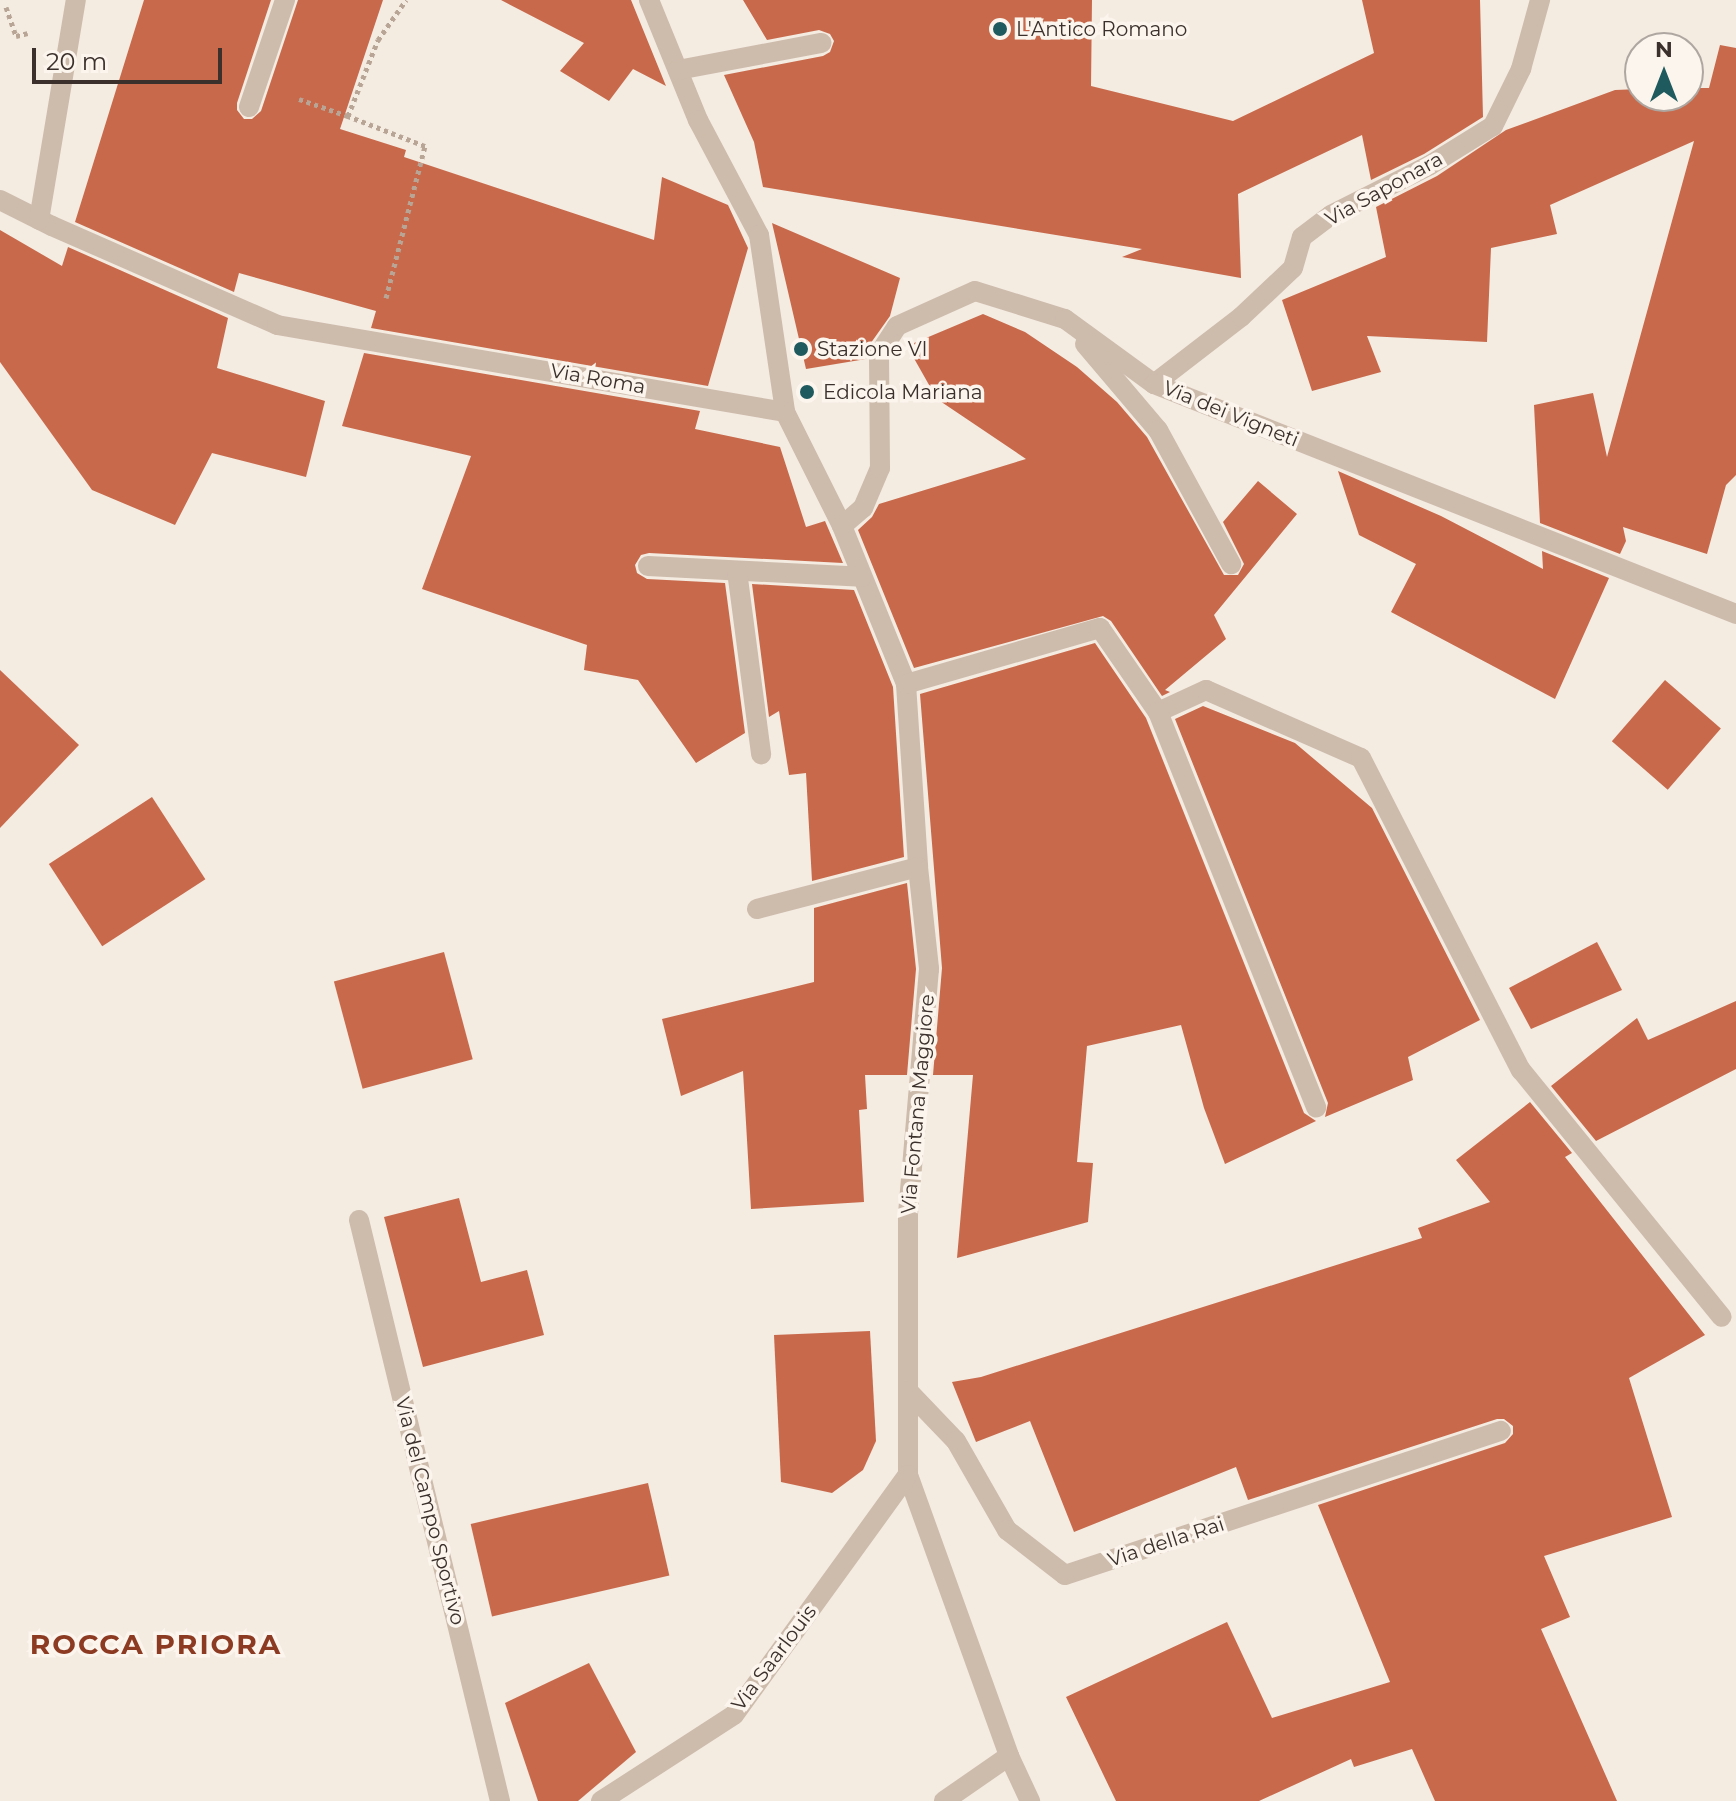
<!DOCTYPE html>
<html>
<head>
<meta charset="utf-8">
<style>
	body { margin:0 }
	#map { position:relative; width:1736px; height:1801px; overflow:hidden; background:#f4ebe1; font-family:Montserrat,sans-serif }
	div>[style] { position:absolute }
	.building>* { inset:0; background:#c8694b; transform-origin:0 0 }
	.path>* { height:5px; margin-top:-2.5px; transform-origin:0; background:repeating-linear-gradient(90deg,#b9a596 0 4px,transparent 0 8px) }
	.minor>* { height:20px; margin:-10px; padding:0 10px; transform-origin:10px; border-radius:10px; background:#cdbbac }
	.dots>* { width:22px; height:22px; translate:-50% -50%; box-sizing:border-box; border:4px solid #fbf5ee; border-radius:50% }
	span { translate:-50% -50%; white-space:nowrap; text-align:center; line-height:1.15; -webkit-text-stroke:7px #fbf5ee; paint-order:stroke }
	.poi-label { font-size:20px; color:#3b302b }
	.left { translate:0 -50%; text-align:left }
	.street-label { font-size:20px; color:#3b302b }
	.district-label { font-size:28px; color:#8c3b22; font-weight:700; letter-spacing:2px }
	.north { position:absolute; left:1624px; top:32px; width:80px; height:80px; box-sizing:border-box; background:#fbf5ee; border:2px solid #aea6a0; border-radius:50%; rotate:0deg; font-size:22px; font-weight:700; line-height:32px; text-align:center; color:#3b302b }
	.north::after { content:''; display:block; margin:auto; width:28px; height:36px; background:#1f5a5e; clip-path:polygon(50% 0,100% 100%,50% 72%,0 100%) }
	.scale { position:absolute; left:32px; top:48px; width:190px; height:36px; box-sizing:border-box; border:4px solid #3b302b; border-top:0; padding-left:10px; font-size:24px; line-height:28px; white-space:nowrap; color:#3b302b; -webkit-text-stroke:6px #fbf5ee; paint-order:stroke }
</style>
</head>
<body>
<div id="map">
	<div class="building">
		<div style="clip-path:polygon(144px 0,271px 0,237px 103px,237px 110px,244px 119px,252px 119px,261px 111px,298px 0,383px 0,340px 129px,406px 150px,404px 157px,654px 240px,662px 177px,728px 205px,748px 248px,708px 386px,371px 328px,376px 311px,239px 273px,234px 292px,75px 222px)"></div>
		<div style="clip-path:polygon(501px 0,631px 0,666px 86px,633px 69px,609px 101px,560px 71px,584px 43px)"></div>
		<div style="clip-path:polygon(743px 0,1092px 0,1091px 86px,1233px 121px,1374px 53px,1362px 0,1480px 0,1483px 117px,1424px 154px,1371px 180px,1362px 135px,1238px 194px,1241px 278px,1122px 257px,1142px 249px,763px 187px,754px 142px,724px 75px,823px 56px,830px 52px,834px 41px,830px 34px,819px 30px,767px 40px)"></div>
		<div style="clip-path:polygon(1720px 45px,1736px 48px,1736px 475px,1726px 485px,1707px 554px,1623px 527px,1626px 541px,1620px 554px,1540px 523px,1534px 405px,1593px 393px,1607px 457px,1694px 141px,1550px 205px,1557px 234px,1491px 248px,1487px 342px,1367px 336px,1381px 372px,1312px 391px,1282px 300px,1386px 257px,1376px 207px,1437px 176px,1506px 130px,1615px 90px,1640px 89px,1640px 96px,1688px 96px,1688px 88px,1709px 88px)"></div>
		<div style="clip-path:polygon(772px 223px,900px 278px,890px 316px,868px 347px,866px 359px,806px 369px)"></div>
		<div style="clip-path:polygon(0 230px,62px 266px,68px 247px,228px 318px,217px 368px,325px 401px,306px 477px,212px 453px,175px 525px,92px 490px,0 362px)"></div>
		<div style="clip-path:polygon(983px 314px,1025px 332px,1077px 367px,1117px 402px,1147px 437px,1224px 575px,1238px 575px,1244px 564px,1223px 522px,1258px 481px,1297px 514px,1214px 615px,1226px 639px,1165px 690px,1170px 692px,1162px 696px,1111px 621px,1103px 616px,914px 668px,858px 530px,872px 517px,879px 504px,1026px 459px,937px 399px,907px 346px)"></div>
		<div style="clip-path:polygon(364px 353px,700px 411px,695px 429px,780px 447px,806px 527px,825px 521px,843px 563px,649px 553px,641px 555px,635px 565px,637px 573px,647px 579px,725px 583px,745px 733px,696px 763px,638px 680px,584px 670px,587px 645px,422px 589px,471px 456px,342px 426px)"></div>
		<div style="clip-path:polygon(1338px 471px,1441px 516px,1543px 569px,1542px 551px,1609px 578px,1555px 699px,1391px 612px,1416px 564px,1359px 535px)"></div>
		<div style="clip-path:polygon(752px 584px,854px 590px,893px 687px,904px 857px,812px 881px,806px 773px,789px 775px,779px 711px,769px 717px)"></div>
		<div style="clip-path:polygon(1095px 643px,1146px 718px,1304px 1113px,1316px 1121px,1225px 1164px,1204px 1108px,1181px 1025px,1087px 1046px,1077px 1162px,1093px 1163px,1088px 1222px,957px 1258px,973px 1075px,933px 1075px,942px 968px,920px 694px)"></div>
		<div style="clip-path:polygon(0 670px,79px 745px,0 828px)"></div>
		<div style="left:1665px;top:680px;width:74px;height:81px;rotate:41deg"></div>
		<div style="clip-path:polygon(1203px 706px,1295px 743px,1372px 808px,1480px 1020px,1408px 1057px,1413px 1080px,1325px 1117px,1328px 1103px,1175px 719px)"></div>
		<div style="left:152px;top:797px;width:98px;height:123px;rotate:57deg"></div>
		<div style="clip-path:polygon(907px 883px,916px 969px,907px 1075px,865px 1075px,867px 1109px,859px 1110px,864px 1202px,751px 1209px,743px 1071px,681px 1096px,662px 1019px,814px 982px,814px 908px)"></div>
		<div style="clip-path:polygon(1597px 942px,1622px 990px,1531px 1029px,1509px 988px)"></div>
		<div style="left:444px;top:952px;width:111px;height:114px;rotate:75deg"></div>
		<div style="clip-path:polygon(1736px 1001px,1736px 1069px,1596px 1141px,1551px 1086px,1637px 1018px,1648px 1040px)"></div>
		<div style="clip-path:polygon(1530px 1102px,1572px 1153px,1565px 1157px,1705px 1335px,1629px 1378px,1672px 1517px,1544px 1556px,1570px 1617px,1541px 1629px,1617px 1801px,1435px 1801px,1412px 1749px,1354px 1767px,1351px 1759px,1259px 1801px,1116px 1801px,1066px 1697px,1227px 1622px,1272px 1718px,1390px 1682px,1318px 1505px,1505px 1443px,1513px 1434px,1513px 1426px,1504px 1419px,1497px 1419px,1248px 1500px,1236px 1467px,1074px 1532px,1030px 1421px,976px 1442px,952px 1382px,981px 1377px,1422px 1238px,1418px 1228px,1490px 1202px,1456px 1160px)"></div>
		<div style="clip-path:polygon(459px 1198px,481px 1282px,527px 1270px,544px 1335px,423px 1367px,384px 1217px)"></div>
		<div style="clip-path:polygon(870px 1331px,876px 1441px,863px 1470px,832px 1493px,781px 1482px,774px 1335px)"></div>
		<div style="left:648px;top:1483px;width:95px;height:182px;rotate:77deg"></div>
		<div style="clip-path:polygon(589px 1663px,636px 1752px,578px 1801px,538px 1801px,505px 1703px)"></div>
	</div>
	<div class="path">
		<div style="left:6px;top:7px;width:31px;rotate:71deg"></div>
		<div style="left:16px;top:36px;width:12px;rotate:-14deg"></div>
		<div style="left:299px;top:99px;width:52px;rotate:19.1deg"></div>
		<div style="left:386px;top:298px;width:157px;rotate:-75.6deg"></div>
		<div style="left:425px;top:146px;width:83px;rotate:-158.7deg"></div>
		<div style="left:348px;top:116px;width:82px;rotate:-68.5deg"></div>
		<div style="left:378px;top:40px;width:49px;rotate:-55deg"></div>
	</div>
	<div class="minor">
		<div style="left:649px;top:0;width:130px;rotate:67.8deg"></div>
		<div style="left:698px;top:120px;width:130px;rotate:62.1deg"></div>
		<div style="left:759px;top:235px;width:179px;rotate:81.6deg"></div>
		<div style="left:785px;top:412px;width:127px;rotate:63.4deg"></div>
		<div style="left:842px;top:526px;width:170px;rotate:67.9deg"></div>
		<div style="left:906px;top:684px;width:183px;rotate:86.2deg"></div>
		<div style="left:918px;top:867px;width:103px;rotate:83.8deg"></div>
		<div style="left:929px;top:969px;width:245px;rotate:94.9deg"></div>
		<div style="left:908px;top:1213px;width:262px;rotate:90deg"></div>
		<div style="left:908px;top:1475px;width:299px;rotate:70.2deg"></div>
		<div style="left:1009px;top:1756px;width:50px;rotate:65deg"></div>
		<div style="left:678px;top:70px;width:146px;rotate:-10.7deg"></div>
		<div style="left:249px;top:107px;width:113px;rotate:-71.4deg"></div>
		<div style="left:0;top:200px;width:58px;rotate:26.6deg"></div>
		<div style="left:52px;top:226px;width:246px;rotate:23.7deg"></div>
		<div style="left:277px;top:325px;width:515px;rotate:9.72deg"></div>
		<div style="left:39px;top:220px;width:223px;rotate:-80.5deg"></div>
		<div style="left:1085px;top:344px;width:113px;rotate:49.7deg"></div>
		<div style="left:1158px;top:430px;width:153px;rotate:61.4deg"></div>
		<div style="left:1154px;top:384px;width:110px;rotate:-37.6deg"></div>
		<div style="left:1241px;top:317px;width:71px;rotate:-43.3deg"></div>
		<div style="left:1293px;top:268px;width:32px;rotate:-74deg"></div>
		<div style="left:1302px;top:237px;width:36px;rotate:-37deg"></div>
		<div style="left:1331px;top:215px;width:111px;rotate:-26.8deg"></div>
		<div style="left:1430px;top:165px;width:74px;rotate:-31.8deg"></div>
		<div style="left:1493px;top:126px;width:64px;rotate:-63.8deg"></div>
		<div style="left:1521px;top:69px;width:72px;rotate:-74.6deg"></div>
		<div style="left:842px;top:526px;width:28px;rotate:-41deg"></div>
		<div style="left:863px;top:508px;width:43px;rotate:-67deg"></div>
		<div style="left:880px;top:468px;width:114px;rotate:-90.5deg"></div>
		<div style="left:879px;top:354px;width:33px;rotate:-57deg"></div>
		<div style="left:897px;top:326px;width:85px;rotate:-24.2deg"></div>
		<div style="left:975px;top:291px;width:94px;rotate:17.3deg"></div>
		<div style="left:1065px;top:319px;width:110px;rotate:36.1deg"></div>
		<div style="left:1154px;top:384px;width:626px;rotate:21.56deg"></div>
		<div style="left:648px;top:566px;width:214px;rotate:2.9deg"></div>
		<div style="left:737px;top:571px;width:185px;rotate:82.5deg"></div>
		<div style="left:906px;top:684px;width:202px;rotate:-16.1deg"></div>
		<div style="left:1100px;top:628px;width:102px;rotate:55.4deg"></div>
		<div style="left:1158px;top:712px;width:53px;rotate:-24.6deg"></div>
		<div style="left:1206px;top:690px;width:169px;rotate:23.7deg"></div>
		<div style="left:1361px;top:758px;width:351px;rotate:62.9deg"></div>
		<div style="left:1521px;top:1070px;width:318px;rotate:50.9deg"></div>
		<div style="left:1158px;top:712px;width:426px;rotate:68.2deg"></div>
		<div style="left:757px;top:909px;width:166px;rotate:-14.6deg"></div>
		<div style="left:359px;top:1220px;width:598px;rotate:76.36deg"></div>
		<div style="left:908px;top:1391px;width:69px;rotate:46.2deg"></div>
		<div style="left:956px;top:1441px;width:103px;rotate:60.2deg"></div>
		<div style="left:1007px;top:1530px;width:73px;rotate:37.8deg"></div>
		<div style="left:1065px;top:1575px;width:459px;rotate:-18.3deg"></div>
		<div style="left:601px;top:1801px;width:158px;rotate:-32.9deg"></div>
		<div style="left:734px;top:1715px;width:296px;rotate:-54.1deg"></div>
		<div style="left:944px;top:1801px;width:79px;rotate:-34.7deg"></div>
	</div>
	<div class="dots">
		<div style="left:1000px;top:29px;background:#1f5a5e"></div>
		<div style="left:801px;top:349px;background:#1f5a5e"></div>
		<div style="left:807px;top:392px;background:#1f5a5e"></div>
	</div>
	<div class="poi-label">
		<span class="left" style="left:1016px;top:29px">L'Antico Romano</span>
		<span class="left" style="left:817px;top:349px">Stazione VI</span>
		<span class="left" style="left:823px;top:392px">Edicola Mariana</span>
	</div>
	<div class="street-label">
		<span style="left:1384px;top:189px;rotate:-29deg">Via Saponara</span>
		<span style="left:598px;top:379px;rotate:10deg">Via Roma</span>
		<span style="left:1231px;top:414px;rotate:22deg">Via dei Vigneti</span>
		<span style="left:918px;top:1104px;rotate:-85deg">Via Fontana Maggiore</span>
		<span style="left:430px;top:1511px;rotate:76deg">Via del Campo Sportivo</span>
		<span style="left:1166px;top:1542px;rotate:-18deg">Via della Rai</span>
		<span style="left:774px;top:1658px;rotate:-53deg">Via Saarlouis</span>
	</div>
	<div class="district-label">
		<span style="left:156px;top:1644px">ROCCA PRIORA</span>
	</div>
	<div class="north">N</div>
	<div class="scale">20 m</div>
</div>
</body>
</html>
